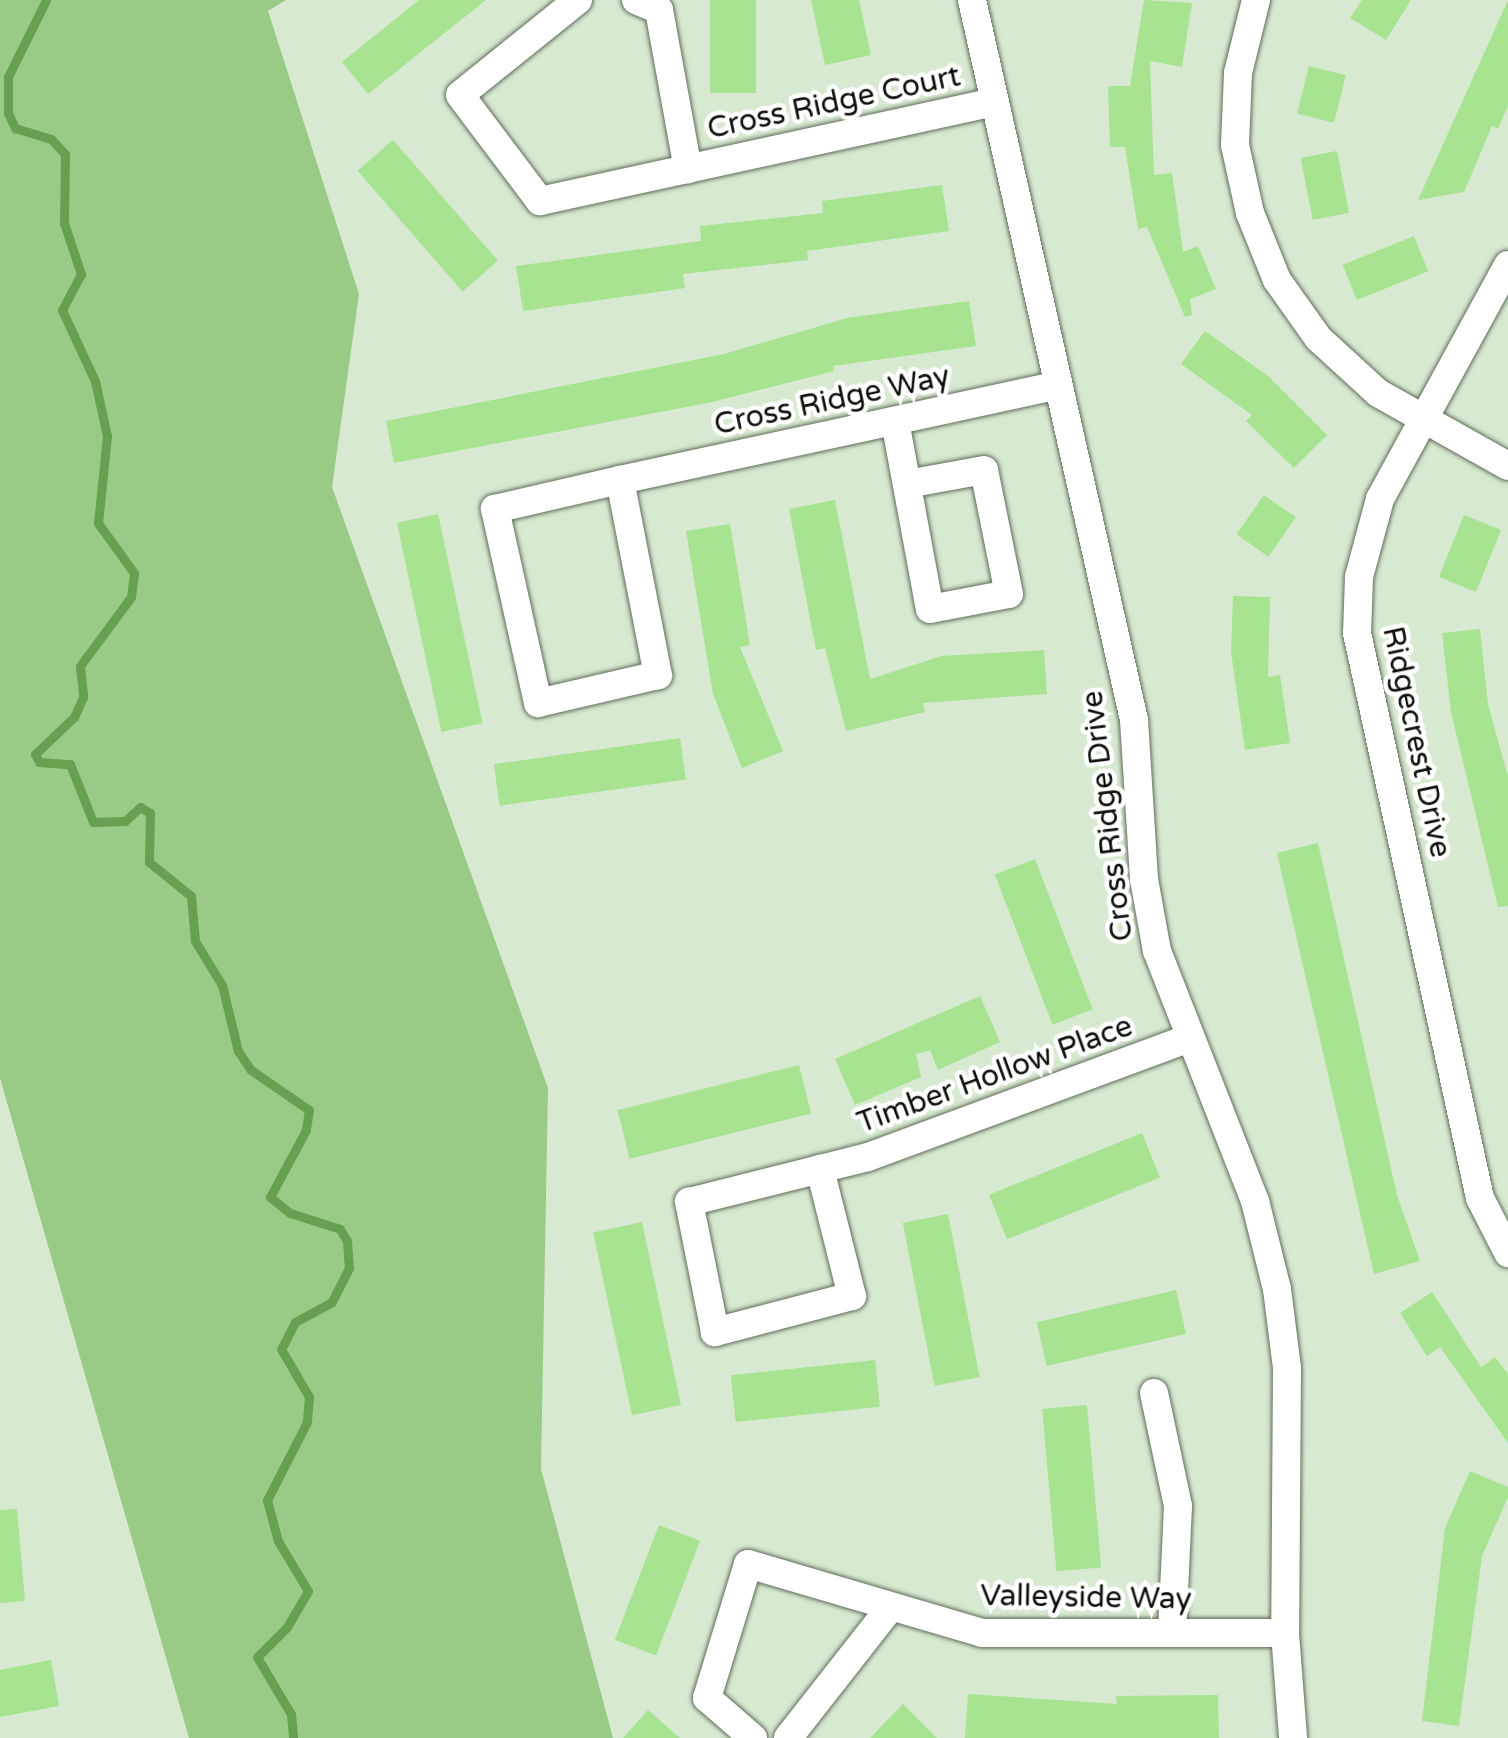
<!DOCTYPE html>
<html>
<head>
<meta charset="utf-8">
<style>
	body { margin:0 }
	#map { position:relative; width:1508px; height:1738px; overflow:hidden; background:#d8e9d2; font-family:"Varela Round",sans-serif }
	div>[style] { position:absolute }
	.green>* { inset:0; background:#99cb86 }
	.stream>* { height:9px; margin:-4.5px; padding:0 4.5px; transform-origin:4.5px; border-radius:4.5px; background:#67a050 }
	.building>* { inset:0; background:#a7e390; transform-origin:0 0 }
	.roads { filter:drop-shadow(0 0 2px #5f6d59) drop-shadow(0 0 2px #5f6d59) }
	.minor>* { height:28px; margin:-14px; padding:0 14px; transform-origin:14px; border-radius:14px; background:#fff }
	span { translate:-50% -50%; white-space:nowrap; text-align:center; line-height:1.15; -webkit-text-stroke:9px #fff; paint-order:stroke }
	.street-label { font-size:30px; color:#0a0f08 }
</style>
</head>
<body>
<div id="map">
	<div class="green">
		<div style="clip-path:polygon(0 0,286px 0,268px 11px,359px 294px,332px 487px,548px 1088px,541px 1469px,613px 1738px,189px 1738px,0 1078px)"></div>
	</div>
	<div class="stream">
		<div style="left:46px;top:0;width:86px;rotate:116.3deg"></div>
		<div style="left:8px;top:77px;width:36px;rotate:90deg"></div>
		<div style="left:8px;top:113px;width:17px;rotate:65deg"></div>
		<div style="left:15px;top:128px;width:38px;rotate:17deg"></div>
		<div style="left:51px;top:139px;width:21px;rotate:47deg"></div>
		<div style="left:65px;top:154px;width:69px;rotate:90.8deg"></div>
		<div style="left:64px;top:223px;width:54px;rotate:71.6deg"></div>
		<div style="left:81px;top:274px;width:41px;rotate:117.8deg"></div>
		<div style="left:62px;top:310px;width:78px;rotate:65.1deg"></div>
		<div style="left:95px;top:381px;width:56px;rotate:77.7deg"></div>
		<div style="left:107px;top:436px;width:87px;rotate:95.9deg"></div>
		<div style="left:98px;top:523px;width:62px;rotate:54.2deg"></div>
		<div style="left:134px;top:573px;width:24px;rotate:97deg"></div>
		<div style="left:131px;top:597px;width:86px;rotate:126.5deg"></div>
		<div style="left:80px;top:666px;width:31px;rotate:84deg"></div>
		<div style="left:83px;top:697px;width:22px;rotate:114deg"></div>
		<div style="left:74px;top:717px;width:54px;rotate:136.5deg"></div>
		<div style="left:35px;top:754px;width:9px;rotate:63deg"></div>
		<div style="left:39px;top:762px;width:31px;rotate:4deg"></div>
		<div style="left:70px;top:764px;width:62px;rotate:68.4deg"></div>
		<div style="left:93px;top:822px;width:32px;rotate:-2deg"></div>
		<div style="left:125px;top:821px;width:21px;rotate:-43deg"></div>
		<div style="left:140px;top:807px;width:12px;rotate:31deg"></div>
		<div style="left:150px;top:813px;width:49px;rotate:91.2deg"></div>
		<div style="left:149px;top:862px;width:54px;rotate:39deg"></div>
		<div style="left:191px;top:896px;width:45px;rotate:84.9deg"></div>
		<div style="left:195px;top:941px;width:52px;rotate:58.5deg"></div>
		<div style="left:222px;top:985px;width:68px;rotate:76.4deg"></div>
		<div style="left:238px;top:1051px;width:23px;rotate:56deg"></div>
		<div style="left:251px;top:1070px;width:70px;rotate:34.6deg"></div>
		<div style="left:309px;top:1110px;width:20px;rotate:99deg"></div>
		<div style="left:306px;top:1130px;width:76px;rotate:118.2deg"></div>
		<div style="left:270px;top:1197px;width:26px;rotate:39deg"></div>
		<div style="left:290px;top:1213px;width:52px;rotate:17.7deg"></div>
		<div style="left:340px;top:1229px;width:14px;rotate:60deg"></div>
		<div style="left:347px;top:1241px;width:27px;rotate:86deg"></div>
		<div style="left:349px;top:1268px;width:38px;rotate:117deg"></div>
		<div style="left:332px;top:1302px;width:42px;rotate:151.6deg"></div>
		<div style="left:295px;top:1322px;width:30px;rotate:117deg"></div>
		<div style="left:281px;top:1349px;width:56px;rotate:59.7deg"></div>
		<div style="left:309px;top:1397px;width:25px;rotate:95deg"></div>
		<div style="left:307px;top:1422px;width:88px;rotate:117.1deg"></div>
		<div style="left:267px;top:1500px;width:42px;rotate:75deg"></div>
		<div style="left:278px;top:1541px;width:58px;rotate:59deg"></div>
		<div style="left:308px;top:1591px;width:42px;rotate:120.3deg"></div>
		<div style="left:287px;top:1627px;width:42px;rotate:135deg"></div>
		<div style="left:257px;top:1657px;width:66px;rotate:59.2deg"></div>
		<div style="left:291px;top:1714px;width:24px;rotate:85deg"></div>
	</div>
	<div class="building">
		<div style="clip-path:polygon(419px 0,486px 0,368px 94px,342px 62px)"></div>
		<div style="left:710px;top:0;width:46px;height:93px"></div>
		<div style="clip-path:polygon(811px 0,859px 0,871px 55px,825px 65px)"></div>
		<div style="clip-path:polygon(1144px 0,1192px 3px,1182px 67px,1150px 61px,1154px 175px,1172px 173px,1183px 252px,1198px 246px,1216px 289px,1190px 299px,1192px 315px,1185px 317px,1147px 227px,1138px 229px,1125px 147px,1110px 147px,1108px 86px,1130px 86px)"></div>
		<div style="clip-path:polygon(1362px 0,1411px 0,1386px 40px,1350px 18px)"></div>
		<div style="clip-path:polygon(1508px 0,1508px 106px,1498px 129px,1492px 126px,1464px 192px,1418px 200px)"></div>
		<div style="left:1309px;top:66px;width:38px;height:49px;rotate:14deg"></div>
		<div style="left:393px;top:140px;width:160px;height:47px;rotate:49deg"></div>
		<div style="left:1337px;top:151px;width:63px;height:37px;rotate:79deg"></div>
		<div style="clip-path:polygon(942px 185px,949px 231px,807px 251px,808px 260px,683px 274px,685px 288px,523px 311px,516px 266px,701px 241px,700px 226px,823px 213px,822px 201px)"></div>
		<div style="left:1414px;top:236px;width:38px;height:77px;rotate:68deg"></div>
		<div style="clip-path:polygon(969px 301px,976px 346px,833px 366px,834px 371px,712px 402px,394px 463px,386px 421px,724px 354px,847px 318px)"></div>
		<div style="clip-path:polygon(1205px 331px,1268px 376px,1327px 435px,1294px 468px,1246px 421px,1252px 415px,1181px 364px)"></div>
		<div style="left:1264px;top:495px;width:39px;height:48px;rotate:35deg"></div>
		<div style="clip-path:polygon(835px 500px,870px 679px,942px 656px,1044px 650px,1047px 694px,923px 703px,925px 712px,846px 731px,825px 648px,816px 650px,789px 509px)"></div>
		<div style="left:438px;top:514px;width:214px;height:42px;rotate:78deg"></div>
		<div style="left:1464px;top:515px;width:40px;height:67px;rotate:22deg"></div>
		<div style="clip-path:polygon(730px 524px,750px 645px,740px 647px,783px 751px,742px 768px,713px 694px,686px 531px)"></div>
		<div style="clip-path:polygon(1233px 596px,1270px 597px,1268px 677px,1280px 675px,1290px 743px,1245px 750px,1231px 652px)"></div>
		<div style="clip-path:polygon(1480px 629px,1488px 704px,1508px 777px,1508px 906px,1498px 907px,1451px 712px,1442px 633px)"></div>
		<div style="left:680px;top:738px;width:42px;height:188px;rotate:82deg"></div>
		<div style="clip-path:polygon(1318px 843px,1397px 1195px,1420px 1261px,1374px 1274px,1277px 853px)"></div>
		<div style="left:1035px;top:859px;width:161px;height:43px;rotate:69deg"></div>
		<div style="clip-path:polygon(980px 996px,1000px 1042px,938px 1070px,930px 1050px,916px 1054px,921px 1077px,855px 1105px,835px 1059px)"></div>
		<div style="left:799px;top:1065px;width:50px;height:187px;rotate:76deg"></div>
		<div style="left:1142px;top:1133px;width:48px;height:165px;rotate:68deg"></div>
		<div style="left:948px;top:1214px;width:166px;height:46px;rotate:79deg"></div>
		<div style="left:642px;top:1222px;width:187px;height:50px;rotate:78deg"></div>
		<div style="left:1176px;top:1290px;width:45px;height:143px;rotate:77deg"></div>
		<div style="clip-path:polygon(1432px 1292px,1481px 1367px,1495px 1357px,1508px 1374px,1508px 1443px,1440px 1347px,1427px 1356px,1400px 1313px)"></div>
		<div style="left:875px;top:1360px;width:47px;height:145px;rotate:84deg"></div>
		<div style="left:1087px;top:1405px;width:163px;height:45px;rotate:85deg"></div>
		<div style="clip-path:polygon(1470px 1471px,1508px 1487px,1508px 1497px,1482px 1556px,1459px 1726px,1422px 1721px,1445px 1528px)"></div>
		<div style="clip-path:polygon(17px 1509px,25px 1601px,0 1603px,0 1510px)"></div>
		<div style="left:659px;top:1525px;width:44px;height:123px;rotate:21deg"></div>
		<div style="clip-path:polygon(51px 1660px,59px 1706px,0 1717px,0 1670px)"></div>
		<div style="clip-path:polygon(968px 1694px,1117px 1704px,1116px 1696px,1218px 1695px,1219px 1738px,965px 1738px)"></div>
		<div style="clip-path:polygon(903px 1704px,937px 1738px,870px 1738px)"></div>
		<div style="clip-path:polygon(648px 1710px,680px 1738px,623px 1738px)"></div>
	</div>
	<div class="roads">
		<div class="minor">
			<div style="left:578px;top:0;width:151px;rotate:141.2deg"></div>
			<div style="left:460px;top:95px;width:133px;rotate:53deg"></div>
			<div style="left:540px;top:201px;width:465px;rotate:-12.3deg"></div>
			<div style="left:636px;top:0;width:25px;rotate:23deg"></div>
			<div style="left:659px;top:10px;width:162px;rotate:79.7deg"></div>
			<div style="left:972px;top:0;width:738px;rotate:77.32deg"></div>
			<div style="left:1134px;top:720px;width:159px;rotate:86.4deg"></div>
			<div style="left:1144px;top:879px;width:73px;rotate:79.8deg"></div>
			<div style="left:1157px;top:951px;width:269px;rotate:68.6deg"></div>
			<div style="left:1255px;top:1201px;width:91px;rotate:76deg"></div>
			<div style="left:1277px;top:1289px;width:80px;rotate:82.8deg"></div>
			<div style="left:1287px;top:1368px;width:265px;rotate:90.4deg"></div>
			<div style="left:1285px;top:1633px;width:105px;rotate:85.6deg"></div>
			<div style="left:1256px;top:0;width:75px;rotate:103.9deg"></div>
			<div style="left:1238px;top:73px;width:72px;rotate:92.4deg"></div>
			<div style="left:1235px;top:145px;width:70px;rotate:77.6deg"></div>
			<div style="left:1250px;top:213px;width:72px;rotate:68.1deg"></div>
			<div style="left:1277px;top:280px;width:71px;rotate:54.7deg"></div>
			<div style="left:1318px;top:338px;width:81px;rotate:42.5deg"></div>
			<div style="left:1378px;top:393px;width:149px;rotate:29.3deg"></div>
			<div style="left:1508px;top:265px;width:267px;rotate:118.7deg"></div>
			<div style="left:1380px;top:499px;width:81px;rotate:105.1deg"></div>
			<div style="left:1359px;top:577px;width:56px;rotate:92deg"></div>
			<div style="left:1357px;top:633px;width:578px;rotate:77.72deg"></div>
			<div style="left:1480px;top:1198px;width:62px;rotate:63deg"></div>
			<div style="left:895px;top:421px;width:191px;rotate:79.5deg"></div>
			<div style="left:930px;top:609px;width:80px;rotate:-10.8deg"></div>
			<div style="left:1009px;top:594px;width:126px;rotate:-101.4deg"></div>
			<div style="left:984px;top:470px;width:78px;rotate:169.7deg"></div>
			<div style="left:620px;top:480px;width:199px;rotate:79deg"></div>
			<div style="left:658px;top:675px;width:123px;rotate:166.9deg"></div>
			<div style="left:538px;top:703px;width:199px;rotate:-102.5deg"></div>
			<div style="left:495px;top:509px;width:128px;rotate:-13.1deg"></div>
			<div style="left:620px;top:480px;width:446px;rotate:-12.2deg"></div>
			<div style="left:820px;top:1169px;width:131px;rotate:75.9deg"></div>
			<div style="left:852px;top:1296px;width:142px;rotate:165.3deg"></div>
			<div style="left:715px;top:1332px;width:133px;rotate:-101.3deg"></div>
			<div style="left:689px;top:1202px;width:135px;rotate:-14.1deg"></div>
			<div style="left:820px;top:1169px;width:49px;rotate:-14deg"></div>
			<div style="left:868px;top:1157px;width:343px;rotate:-20.3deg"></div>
			<div style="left:1154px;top:1393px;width:116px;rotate:78deg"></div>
			<div style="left:1178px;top:1506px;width:125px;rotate:92.7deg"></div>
			<div style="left:753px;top:1738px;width:61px;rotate:-139deg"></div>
			<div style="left:707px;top:1698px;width:140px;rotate:-73deg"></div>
			<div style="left:748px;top:1564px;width:244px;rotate:16.4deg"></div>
			<div style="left:982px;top:1633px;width:303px"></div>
			<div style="left:788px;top:1738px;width:164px;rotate:-51.9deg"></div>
		</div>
	</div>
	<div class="street-label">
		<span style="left:834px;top:103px;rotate:-12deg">Cross Ridge Court</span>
		<span style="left:832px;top:401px;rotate:-12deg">Cross Ridge Way</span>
		<span style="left:1416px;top:742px;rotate:78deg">Ridgecrest Drive</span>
		<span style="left:1108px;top:816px;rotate:-97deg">Cross Ridge Drive</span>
		<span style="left:995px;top:1075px;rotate:-20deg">Timber Hollow Place</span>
		<span style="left:1086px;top:1598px;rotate:1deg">Valleyside Way</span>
	</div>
</div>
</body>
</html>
